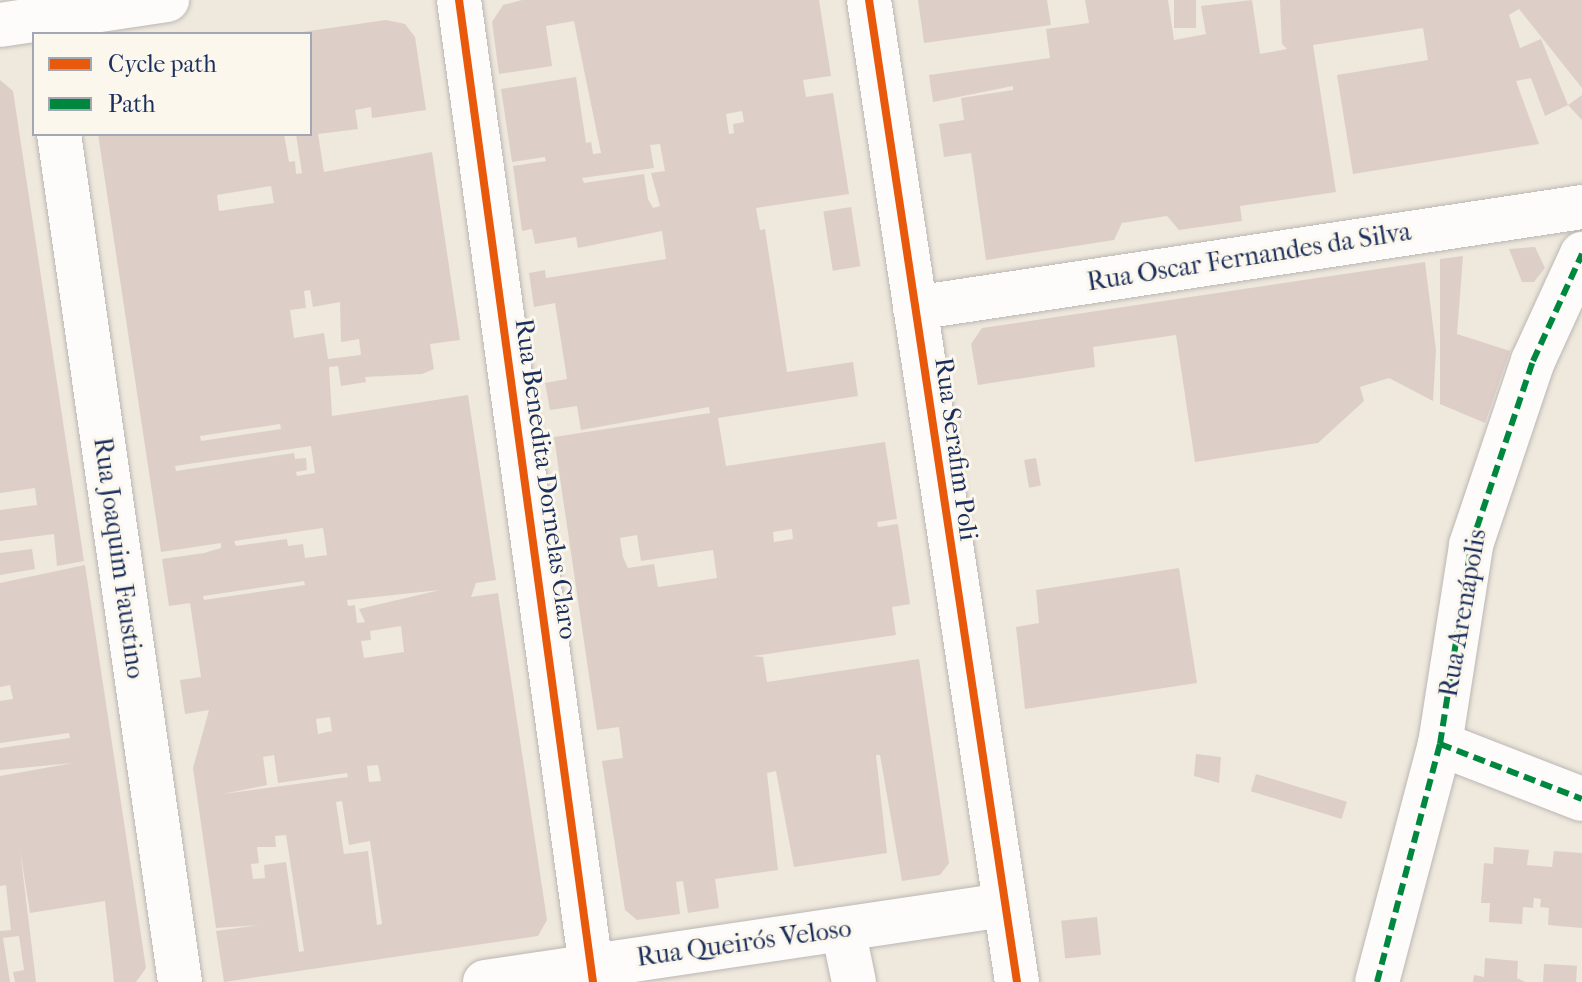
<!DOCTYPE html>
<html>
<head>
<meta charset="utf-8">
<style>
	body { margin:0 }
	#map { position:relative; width:1582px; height:982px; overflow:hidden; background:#efe8dc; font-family:"IM FELL French Canon",serif }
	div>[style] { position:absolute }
	.building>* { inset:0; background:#ddcfc8; transform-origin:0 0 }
	.roads { filter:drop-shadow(0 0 2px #bab7b4) drop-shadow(0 0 2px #bab7b4) }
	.minor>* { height:44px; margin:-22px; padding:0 22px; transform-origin:22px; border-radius:22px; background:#fdfcfa }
	.quiet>* { height:6px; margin-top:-3px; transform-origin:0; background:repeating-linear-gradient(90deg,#00873e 0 12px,transparent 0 18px) }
	.cycleway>* { height:8px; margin:-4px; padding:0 4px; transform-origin:4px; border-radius:4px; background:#e8590c }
	span { translate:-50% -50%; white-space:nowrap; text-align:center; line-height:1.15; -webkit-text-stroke:6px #fbf7ec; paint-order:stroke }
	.street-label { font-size:26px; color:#1b2f5e }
	.legend { position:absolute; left:32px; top:32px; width:280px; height:104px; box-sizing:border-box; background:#fbf7ec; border:2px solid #a1a7b3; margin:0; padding:10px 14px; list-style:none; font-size:24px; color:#1b2f5e }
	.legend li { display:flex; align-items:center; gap:16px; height:40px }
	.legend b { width:40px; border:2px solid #a1a7b3 }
</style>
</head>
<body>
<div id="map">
	<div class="building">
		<div style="clip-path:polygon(evenodd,522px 0,819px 0,831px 76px,803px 80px,806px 97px,833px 93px,849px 194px,756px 208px,760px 230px,765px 229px,787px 372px,853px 362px,858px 396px,718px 418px,726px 466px,885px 442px,897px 519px,877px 522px,878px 527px,898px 524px,910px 604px,892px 607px,896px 635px,753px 656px,763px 657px,767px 682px,919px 659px,949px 863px,940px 875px,902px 881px,880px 755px,876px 755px,887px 853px,794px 867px,776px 771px,767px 773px,778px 870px,715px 879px,719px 908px,688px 913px,683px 881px,676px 882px,680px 914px,637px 920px,625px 910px,602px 761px,623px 758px,619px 727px,597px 730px,554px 437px,710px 413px,709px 407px,581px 430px,577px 406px,550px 410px,545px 383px,567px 379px,555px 303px,534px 307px,529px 273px,545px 270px,546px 278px,666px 259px,662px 231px,578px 248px,576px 237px,535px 244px,532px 229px,522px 231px,513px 166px,546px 161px,545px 157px,512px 162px,501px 89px,576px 77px,586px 143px,591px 142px,593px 154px,601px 153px,574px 21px,546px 26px,552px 66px,499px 74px,492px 22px,503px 5px,522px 0,742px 111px,744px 122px,733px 124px,734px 133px,729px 134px,726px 114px,742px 111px,522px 0,660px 144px,665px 171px,651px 173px,660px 206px,653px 208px,648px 199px,644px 174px,584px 183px,582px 178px,654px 168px,650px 145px,660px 144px,522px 0,792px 529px,793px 539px,774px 542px,773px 532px,792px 529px,522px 0,637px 535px,641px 561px,713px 550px,717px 578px,658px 587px,654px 564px,628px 568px,623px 557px,620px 538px,637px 535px)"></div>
		<div style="clip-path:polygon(918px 0,1047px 0,1051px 25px,924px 43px)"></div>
		<div style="clip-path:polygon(1085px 0,1168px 0,1174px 40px,1206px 34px,1201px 6px,1252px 0,1260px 54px,1287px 49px,1282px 44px,1280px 0,1582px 0,1582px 88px,1519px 9px,1509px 15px,1520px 48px,1541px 39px,1568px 105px,1582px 95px,1582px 120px,1568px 105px,1545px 116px,1531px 78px,1516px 81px,1539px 144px,1353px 174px,1337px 75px,1428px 60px,1423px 28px,1313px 45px,1336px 192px,1240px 206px,1242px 221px,1179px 230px,1167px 216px,1122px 223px,1114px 240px,986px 260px,971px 153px,944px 157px,939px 124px,964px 120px,961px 98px,1013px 90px,1013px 86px,933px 102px,929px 75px,1050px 58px,1046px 29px,1089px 23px)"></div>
		<div style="left:1174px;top:0;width:22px;height:28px"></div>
		<div style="clip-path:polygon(evenodd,386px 20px,405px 24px,415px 37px,426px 110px,372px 118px,371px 107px,355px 110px,358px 129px,318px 134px,324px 172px,432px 152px,460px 340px,430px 344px,434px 369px,422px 374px,365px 377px,366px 382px,341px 386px,338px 366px,329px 367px,332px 416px,468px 395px,496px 580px,476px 583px,471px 597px,498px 593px,547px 920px,538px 936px,224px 982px,216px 931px,260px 925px,216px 928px,193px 768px,209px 710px,185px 714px,180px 680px,201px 677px,190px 603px,169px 606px,162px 559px,204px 553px,221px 548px,221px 543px,161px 552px,98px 134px,284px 134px,289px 162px,295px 161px,296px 174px,302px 173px,296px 134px,310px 134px,310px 34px,302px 32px,386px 20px,271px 186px,274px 203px,219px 211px,217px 195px,271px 186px,386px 20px,310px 290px,313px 307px,340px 302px,341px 342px,359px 339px,361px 355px,328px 359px,324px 333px,294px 338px,290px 310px,306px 308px,304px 291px,310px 290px,386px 20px,280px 424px,281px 429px,201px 441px,200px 436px,280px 424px,386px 20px,311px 446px,315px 473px,297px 476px,296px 472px,307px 470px,306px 458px,295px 459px,294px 453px,176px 471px,175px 466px,311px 446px,386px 20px,323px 528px,327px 555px,305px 558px,303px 544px,288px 546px,287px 539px,236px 546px,234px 541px,323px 528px,386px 20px,304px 581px,305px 585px,204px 600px,203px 596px,304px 581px,386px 20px,440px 590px,359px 609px,365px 622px,357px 623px,355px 605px,348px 606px,347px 600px,440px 590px,386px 20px,401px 626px,404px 652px,364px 658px,361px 641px,371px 640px,370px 631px,401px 626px,386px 20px,330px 717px,332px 731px,318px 734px,316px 719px,330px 717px,386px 20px,274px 755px,278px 783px,347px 773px,348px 777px,223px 794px,267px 785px,263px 757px,274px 755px,386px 20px,378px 765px,381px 781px,369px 782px,367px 766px,378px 765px,386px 20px,342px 801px,349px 845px,370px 841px,382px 924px,377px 925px,368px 851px,344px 854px,336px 802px,342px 801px,386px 20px,286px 835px,304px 951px,299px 952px,286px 862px,264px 865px,265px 878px,253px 879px,251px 864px,259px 863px,257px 847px,276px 847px,275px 836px,286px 835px)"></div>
		<div style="clip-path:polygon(0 80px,13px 91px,84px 561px,57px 566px,54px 534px,0 541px,0 510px,37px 505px,35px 488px,0 493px)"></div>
		<div style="left:851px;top:207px;width:60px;height:28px;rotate:81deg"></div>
		<div style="clip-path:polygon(1535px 247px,1545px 268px,1534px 282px,1522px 282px,1509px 249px)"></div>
		<div style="clip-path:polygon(1463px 256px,1457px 334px,1510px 351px,1485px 423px,1440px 404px,1440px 259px)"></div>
		<div style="clip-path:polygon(1425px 262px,1436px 350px,1433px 401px,1389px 378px,1360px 387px,1364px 401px,1318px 443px,1195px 462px,1176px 335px,1093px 347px,1095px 367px,978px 385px,971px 344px,982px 328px)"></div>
		<div style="left:1036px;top:458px;width:28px;height:12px;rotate:80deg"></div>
		<div style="clip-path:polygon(32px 549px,35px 569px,0 575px,0 553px)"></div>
		<div style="clip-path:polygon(85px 565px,146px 968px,136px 982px,114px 982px,105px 901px,30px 913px,20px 850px,36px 982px,15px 982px,13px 972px,24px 970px,19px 936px,3px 938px,10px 982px,0 982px,0 931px,11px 930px,6px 885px,0 886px,0 776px,73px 763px,0 770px,0 748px,70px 738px,69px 733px,0 743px,0 701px,13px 699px,10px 685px,0 687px,0 583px)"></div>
		<div style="clip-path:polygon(1179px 568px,1197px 683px,1025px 709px,1016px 627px,1039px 623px,1036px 590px)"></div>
		<div style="clip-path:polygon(1196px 754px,1221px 757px,1219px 783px,1194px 776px)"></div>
		<div style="left:1256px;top:774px;width:95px;height:18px;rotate:17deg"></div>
		<div style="clip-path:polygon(1494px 847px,1529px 850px,1527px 865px,1552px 867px,1554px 851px,1582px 853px,1582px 928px,1548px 925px,1549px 908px,1540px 907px,1541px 899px,1534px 898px,1533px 908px,1523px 907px,1522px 924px,1489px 922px,1490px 903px,1481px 903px,1484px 863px,1493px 864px)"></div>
		<div style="left:1097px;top:917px;width:38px;height:36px;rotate:84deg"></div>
		<div style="clip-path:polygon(1485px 958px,1518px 961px,1517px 978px,1525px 982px,1473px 982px,1474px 975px,1484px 977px)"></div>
		<div style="left:1544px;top:964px;width:33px;height:18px;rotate:3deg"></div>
	</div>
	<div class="roads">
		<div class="minor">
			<div style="left:459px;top:0;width:991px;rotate:82.23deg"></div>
			<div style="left:869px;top:0;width:993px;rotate:81.43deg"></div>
			<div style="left:0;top:25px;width:169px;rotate:-8.5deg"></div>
			<div style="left:59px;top:134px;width:857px;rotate:81.88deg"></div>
			<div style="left:915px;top:308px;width:675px;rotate:-8.61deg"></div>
			<div style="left:1440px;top:744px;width:152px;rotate:21.2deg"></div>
			<div style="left:843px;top:929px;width:54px;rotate:78.3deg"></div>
			<div style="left:485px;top:982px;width:525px;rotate:-8.44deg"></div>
			<div style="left:1377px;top:982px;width:246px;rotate:-75.2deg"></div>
			<div style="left:1440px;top:744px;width:201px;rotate:-81.1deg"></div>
			<div style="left:1471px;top:545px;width:194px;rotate:-71.4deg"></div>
			<div style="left:1533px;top:361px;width:118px;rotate:-65.4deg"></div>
		</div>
	</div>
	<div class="quiet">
		<div style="left:1440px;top:744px;width:152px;rotate:21.2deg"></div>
		<div style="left:1377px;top:982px;width:246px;rotate:-75.2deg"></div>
		<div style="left:1440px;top:744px;width:201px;rotate:-81.1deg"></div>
		<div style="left:1471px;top:545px;width:194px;rotate:-71.4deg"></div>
		<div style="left:1533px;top:361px;width:118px;rotate:-65.4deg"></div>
	</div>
	<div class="cycleway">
		<div style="left:459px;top:0;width:991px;rotate:82.23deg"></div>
		<div style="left:869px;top:0;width:993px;rotate:81.43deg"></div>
	</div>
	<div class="street-label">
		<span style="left:1249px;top:257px;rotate:-9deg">Rua Oscar Fernandes da Silva</span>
		<span style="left:956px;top:449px;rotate:82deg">Rua Serafim Poli</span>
		<span style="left:546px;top:479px;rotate:82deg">Rua Benedita Dornelas Claro</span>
		<span style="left:119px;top:558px;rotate:82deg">Rua Joaquim Faustino</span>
		<span style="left:1463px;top:613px;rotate:-80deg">Rua Arenápolis</span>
		<span style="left:744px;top:943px;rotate:-8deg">Rua Queirós Veloso</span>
	</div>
	<ul class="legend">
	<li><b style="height:10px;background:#e8590c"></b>Cycle path</li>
	<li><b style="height:10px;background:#00873e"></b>Path</li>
	</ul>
</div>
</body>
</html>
